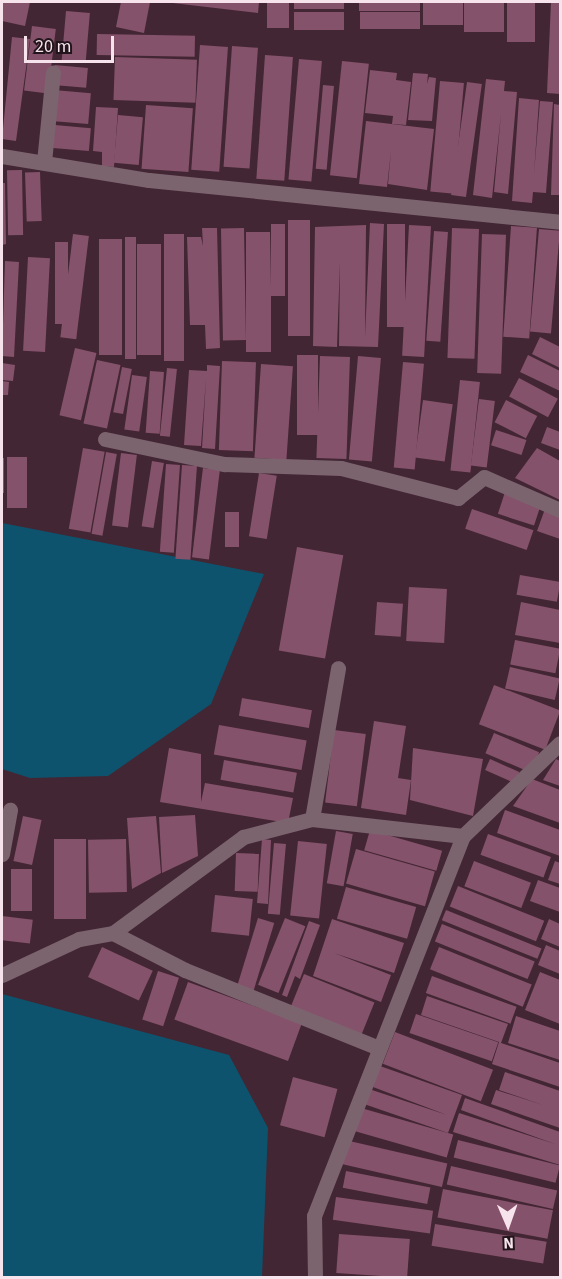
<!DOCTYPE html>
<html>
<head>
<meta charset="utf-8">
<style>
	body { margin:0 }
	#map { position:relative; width:562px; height:1279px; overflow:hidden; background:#432634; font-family:"Source Sans 3",sans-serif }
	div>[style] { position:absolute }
	.water>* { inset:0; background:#0e536d }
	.building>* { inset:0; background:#85526b; transform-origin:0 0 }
	.minor>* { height:15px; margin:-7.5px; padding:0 7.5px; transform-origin:7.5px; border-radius:7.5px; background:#7c646f }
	span { translate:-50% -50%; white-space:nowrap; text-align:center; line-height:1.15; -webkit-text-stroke:5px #21141a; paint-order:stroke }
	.frame { position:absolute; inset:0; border:3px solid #f7e3ec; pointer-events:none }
	.north { position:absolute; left:478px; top:1195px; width:60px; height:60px; -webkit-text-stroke:4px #21141a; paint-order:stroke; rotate:178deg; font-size:16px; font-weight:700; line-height:24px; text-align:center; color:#f7e3ec }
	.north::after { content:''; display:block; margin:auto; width:21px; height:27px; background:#f7e3ec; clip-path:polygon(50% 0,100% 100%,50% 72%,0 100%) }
	.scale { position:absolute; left:24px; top:36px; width:90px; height:27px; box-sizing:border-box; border:3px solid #f7e3ec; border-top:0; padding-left:8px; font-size:18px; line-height:21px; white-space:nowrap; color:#f7e3ec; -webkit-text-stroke:4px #21141a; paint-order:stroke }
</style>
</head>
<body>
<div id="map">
	<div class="water">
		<div style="clip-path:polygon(2px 523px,264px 574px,211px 704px,108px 776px,30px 778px,2px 769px)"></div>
		<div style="clip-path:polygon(2px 994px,229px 1055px,268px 1128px,262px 1277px,2px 1277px)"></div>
	</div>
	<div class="building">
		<div style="clip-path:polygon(2px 2px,30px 2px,25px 26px,2px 21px)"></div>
		<div style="clip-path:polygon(121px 2px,150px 2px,144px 33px,116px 27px)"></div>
		<div style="clip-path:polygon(164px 2px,259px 2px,258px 13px)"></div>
		<div style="left:267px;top:2px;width:22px;height:26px"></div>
		<div style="left:294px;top:2px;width:50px;height:7px"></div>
		<div style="left:359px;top:2px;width:61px;height:9px"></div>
		<div style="left:423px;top:2px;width:40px;height:23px"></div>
		<div style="left:464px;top:2px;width:40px;height:30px"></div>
		<div style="left:507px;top:2px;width:28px;height:40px"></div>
		<div style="clip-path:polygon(551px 2px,560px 2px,560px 94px,547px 93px)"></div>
		<div style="left:66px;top:11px;width:24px;height:50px;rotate:5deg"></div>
		<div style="left:344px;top:12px;width:18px;height:50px;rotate:90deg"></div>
		<div style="left:360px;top:12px;width:60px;height:17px"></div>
		<div style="left:32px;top:26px;width:24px;height:65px;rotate:7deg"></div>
		<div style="left:97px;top:34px;width:98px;height:21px;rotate:1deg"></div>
		<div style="clip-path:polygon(12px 37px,30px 39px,16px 141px,2px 139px)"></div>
		<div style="left:200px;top:45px;width:28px;height:125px;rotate:4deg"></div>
		<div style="left:232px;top:46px;width:26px;height:121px;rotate:4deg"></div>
		<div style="left:265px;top:55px;width:28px;height:124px;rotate:4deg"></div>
		<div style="left:115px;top:57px;width:82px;height:43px;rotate:2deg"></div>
		<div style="left:299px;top:59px;width:23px;height:121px;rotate:5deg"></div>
		<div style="left:342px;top:61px;width:27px;height:115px;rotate:6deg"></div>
		<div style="left:55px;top:65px;width:33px;height:20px;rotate:5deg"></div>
		<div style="clip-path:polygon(370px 70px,397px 73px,396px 80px,411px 82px,406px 125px,392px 124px,393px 116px,365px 113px)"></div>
		<div style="clip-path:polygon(413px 73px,428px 74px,427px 84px,429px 77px,436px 78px,432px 121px,408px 120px)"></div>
		<div style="clip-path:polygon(486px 79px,505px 81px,504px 91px,517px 92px,508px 194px,494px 192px,501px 114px,492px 198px,473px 195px)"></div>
		<div style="left:440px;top:81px;width:24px;height:111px;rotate:5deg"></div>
		<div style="left:467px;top:82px;width:15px;height:114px;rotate:8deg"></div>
		<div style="left:323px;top:85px;width:11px;height:84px;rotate:5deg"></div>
		<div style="left:54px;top:90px;width:37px;height:31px;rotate:5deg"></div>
		<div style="clip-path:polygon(519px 98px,539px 100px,534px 174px,540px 101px,553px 102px,546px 193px,533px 192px,532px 203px,512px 201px)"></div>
		<div style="clip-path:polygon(554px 104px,560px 105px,560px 195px,551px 195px)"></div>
		<div style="left:146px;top:105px;width:47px;height:64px;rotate:4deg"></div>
		<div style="clip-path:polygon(96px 107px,118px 108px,114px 167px,102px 166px,102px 152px,93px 151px)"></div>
		<div style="left:118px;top:115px;width:25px;height:48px;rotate:5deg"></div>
		<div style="clip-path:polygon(366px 121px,434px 129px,427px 190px,388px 184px,391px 151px,387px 187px,359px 184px)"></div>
		<div style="left:55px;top:125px;width:36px;height:23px;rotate:5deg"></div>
		<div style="left:22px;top:170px;width:65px;height:15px;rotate:89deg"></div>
		<div style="left:40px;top:172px;width:49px;height:15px;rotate:88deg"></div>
		<div style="clip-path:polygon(2px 183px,5px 183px,6px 244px,2px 245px)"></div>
		<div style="left:288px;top:220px;width:22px;height:116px"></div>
		<div style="clip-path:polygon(370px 223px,384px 224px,378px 347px,339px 346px,340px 262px,337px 347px,313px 346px,315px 227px,366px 225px,365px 337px)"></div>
		<div style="clip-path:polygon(271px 224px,285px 224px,285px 296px,271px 296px,271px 352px,246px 352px,246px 232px,270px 232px,271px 288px)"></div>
		<div style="left:387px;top:224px;width:18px;height:103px"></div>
		<div style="left:409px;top:225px;width:22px;height:131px;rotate:3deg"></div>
		<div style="left:511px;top:226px;width:26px;height:111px;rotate:4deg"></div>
		<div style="clip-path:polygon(202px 228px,217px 228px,220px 348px,206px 349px,205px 325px,190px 325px,187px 237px,201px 237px,203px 246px)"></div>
		<div style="left:244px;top:228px;width:112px;height:23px;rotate:89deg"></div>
		<div style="left:452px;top:228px;width:27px;height:130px;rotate:2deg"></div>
		<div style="left:539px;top:229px;width:21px;height:103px;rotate:5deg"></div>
		<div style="left:434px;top:231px;width:14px;height:110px;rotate:4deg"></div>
		<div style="left:73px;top:234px;width:16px;height:104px;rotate:7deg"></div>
		<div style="left:164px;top:234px;width:20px;height:127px"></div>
		<div style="left:482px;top:234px;width:24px;height:139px;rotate:2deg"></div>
		<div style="left:125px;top:237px;width:11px;height:122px"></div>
		<div style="left:122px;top:239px;width:116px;height:23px;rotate:90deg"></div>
		<div style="left:55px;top:242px;width:13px;height:82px"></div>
		<div style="left:137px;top:244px;width:24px;height:111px"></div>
		<div style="left:28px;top:257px;width:22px;height:94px;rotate:3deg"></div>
		<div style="clip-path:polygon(5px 261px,19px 262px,14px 357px,2px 356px)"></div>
		<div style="clip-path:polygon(540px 337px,560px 347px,560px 368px,532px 354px)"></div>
		<div style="left:75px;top:348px;width:22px;height:69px;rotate:13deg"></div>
		<div style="left:297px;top:355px;width:21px;height:80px"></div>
		<div style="clip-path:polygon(528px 355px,560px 371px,560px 391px,520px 372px)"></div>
		<div style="left:320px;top:356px;width:30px;height:102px;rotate:2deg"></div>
		<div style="left:358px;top:356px;width:23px;height:104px;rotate:5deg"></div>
		<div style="left:97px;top:360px;width:24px;height:65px;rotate:12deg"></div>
		<div style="left:222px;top:361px;width:34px;height:89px;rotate:2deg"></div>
		<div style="left:403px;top:362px;width:21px;height:106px;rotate:5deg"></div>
		<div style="clip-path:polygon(2px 363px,15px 365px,13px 381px,2px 380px)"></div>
		<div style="left:261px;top:364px;width:32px;height:94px;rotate:4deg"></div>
		<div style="clip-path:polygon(207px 365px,220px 366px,215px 449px,202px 448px,206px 379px,201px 446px,184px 445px,189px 370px,207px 371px)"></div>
		<div style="left:122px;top:367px;width:10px;height:46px;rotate:11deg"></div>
		<div style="left:167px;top:368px;width:10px;height:68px;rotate:6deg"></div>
		<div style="left:150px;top:371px;width:14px;height:62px;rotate:4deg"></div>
		<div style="left:132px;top:375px;width:15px;height:55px;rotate:8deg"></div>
		<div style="left:519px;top:378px;width:44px;height:21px;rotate:28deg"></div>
		<div style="left:460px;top:380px;width:20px;height:91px;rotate:6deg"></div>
		<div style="clip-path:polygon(2px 381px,9px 382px,8px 395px,2px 395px)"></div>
		<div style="left:479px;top:399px;width:16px;height:67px;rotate:7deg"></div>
		<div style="left:423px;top:400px;width:30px;height:58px;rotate:8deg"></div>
		<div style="left:506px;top:400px;width:35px;height:25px;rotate:27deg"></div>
		<div style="clip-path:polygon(547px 427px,560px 432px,560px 450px,541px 443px)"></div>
		<div style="left:496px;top:430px;width:32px;height:16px;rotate:18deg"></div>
		<div style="left:83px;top:448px;width:22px;height:82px;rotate:10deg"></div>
		<div style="clip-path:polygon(537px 448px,560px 461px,560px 500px,515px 478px)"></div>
		<div style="left:106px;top:452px;width:11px;height:83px;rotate:10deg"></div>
		<div style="left:121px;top:453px;width:16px;height:73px;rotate:7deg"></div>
		<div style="left:7px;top:457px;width:20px;height:51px"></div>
		<div style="left:2px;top:458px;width:2px;height:35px"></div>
		<div style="left:152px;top:461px;width:12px;height:66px;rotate:9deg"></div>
		<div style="left:166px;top:464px;width:14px;height:88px;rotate:4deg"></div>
		<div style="left:182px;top:465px;width:15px;height:94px;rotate:4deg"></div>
		<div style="left:203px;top:468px;width:17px;height:90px;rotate:7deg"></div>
		<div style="left:259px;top:473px;width:18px;height:64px;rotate:9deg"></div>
		<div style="left:505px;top:492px;width:38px;height:23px;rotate:18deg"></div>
		<div style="left:472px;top:509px;width:65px;height:21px;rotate:19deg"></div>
		<div style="clip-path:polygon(545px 509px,560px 514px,560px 539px,537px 531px)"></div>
		<div style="left:225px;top:512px;width:14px;height:35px"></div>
		<div style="left:297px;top:547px;width:47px;height:105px;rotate:10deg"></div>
		<div style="left:520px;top:575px;width:41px;height:20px;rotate:10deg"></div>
		<div style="left:409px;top:587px;width:38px;height:54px;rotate:3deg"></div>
		<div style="left:377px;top:602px;width:26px;height:33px;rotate:4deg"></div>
		<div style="clip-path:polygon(521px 602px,560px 610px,560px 643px,515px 635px)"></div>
		<div style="left:515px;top:640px;width:46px;height:25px;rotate:11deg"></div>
		<div style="left:510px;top:667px;width:51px;height:22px;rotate:13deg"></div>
		<div style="left:494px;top:685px;width:71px;height:42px;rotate:21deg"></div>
		<div style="left:242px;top:698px;width:71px;height:18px;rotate:10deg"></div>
		<div style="clip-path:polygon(374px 721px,406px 726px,398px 778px,411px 780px,406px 815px,361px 808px)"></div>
		<div style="left:219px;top:725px;width:89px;height:30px;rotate:10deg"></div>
		<div style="left:334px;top:730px;width:32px;height:73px;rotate:7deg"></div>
		<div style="left:494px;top:733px;width:49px;height:22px;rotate:23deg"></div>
		<div style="clip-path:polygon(169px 748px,201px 754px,201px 802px,205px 783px,293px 798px,288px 823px,160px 802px)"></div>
		<div style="clip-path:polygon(413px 748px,483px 759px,473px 816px,410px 800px)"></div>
		<div style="left:490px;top:759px;width:32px;height:12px;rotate:24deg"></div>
		<div style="clip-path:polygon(556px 759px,560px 761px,560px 786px,543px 780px)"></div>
		<div style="left:224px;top:760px;width:74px;height:20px;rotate:10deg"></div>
		<div style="clip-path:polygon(532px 779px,560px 790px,560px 823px,513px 806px)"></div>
		<div style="clip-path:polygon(505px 810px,560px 830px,560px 856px,497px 833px)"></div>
		<div style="clip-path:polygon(195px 815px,198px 856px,162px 873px,159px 817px)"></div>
		<div style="left:23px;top:816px;width:19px;height:46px;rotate:12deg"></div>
		<div style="clip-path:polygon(156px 816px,161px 873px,132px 889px,127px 818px)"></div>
		<div style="left:370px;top:830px;width:75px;height:21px;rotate:16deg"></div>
		<div style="left:336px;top:831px;width:17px;height:53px;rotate:10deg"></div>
		<div style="left:488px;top:834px;width:67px;height:22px;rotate:20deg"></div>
		<div style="left:54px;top:839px;width:32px;height:80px"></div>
		<div style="left:126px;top:839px;width:53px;height:38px;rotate:89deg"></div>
		<div style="clip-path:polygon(262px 839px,271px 840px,268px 904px,257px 903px)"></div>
		<div style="left:298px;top:841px;width:29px;height:75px;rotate:6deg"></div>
		<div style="left:274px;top:843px;width:12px;height:71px;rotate:5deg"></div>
		<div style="left:356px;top:849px;width:82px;height:36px;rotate:16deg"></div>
		<div style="left:236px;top:853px;width:23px;height:38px;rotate:2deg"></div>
		<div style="left:474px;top:861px;width:61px;height:27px;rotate:21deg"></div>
		<div style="clip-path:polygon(555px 861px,560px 863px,560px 884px,548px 880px)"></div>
		<div style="left:11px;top:869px;width:21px;height:42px"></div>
		<div style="clip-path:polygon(538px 880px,560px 888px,560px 912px,530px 901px)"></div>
		<div style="left:458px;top:886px;width:93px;height:22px;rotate:22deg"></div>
		<div style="left:346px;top:887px;width:73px;height:33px;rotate:16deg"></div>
		<div style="left:215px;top:895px;width:38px;height:37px;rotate:6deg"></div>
		<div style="left:446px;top:910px;width:103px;height:11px;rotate:22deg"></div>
		<div style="left:2px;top:916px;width:31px;height:24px;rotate:7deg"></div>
		<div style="left:258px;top:918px;width:17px;height:72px;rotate:17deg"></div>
		<div style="left:285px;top:918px;width:22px;height:72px;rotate:22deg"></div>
		<div style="clip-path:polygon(332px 919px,404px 943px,394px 973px,334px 953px,391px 975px,381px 1002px,313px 976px)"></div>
		<div style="clip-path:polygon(549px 919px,560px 924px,560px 947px,541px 939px)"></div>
		<div style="clip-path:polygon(309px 921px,320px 925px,300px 979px,295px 976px,287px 997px,282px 995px)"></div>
		<div style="left:442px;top:924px;width:100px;height:19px;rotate:22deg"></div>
		<div style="clip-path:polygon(546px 945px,560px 951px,560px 974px,538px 965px)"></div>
		<div style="left:102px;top:947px;width:56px;height:33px;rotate:25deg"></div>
		<div style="left:439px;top:947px;width:100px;height:24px;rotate:22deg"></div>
		<div style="left:158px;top:971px;width:22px;height:51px;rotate:18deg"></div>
		<div style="clip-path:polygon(540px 972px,560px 980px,560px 1024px,525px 1010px)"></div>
		<div style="left:304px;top:974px;width:76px;height:37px;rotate:22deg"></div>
		<div style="left:432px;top:976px;width:90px;height:18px;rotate:20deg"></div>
		<div style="left:188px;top:982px;width:121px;height:40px;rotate:20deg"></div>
		<div style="clip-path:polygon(427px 996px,508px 1024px,501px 1043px,560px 1063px,560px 1087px,492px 1064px,499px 1042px,421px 1015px)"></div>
		<div style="left:416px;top:1014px;width:87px;height:20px;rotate:19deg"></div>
		<div style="clip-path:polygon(516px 1016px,560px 1031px,560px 1060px,508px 1043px)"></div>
		<div style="left:395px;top:1032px;width:105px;height:34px;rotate:21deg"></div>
		<div style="clip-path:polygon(380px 1066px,462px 1095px,448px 1133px,364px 1104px,369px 1089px,447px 1115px,373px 1087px)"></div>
		<div style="clip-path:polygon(505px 1072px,560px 1091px,560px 1128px,491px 1104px,496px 1090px,543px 1105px,499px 1090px)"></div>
		<div style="left:293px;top:1077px;width:46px;height:50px;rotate:15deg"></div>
		<div style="clip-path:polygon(465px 1098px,560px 1132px,560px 1165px,453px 1132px,459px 1113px,555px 1144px,461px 1110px)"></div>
		<div style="left:361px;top:1108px;width:96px;height:24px;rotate:16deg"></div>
		<div style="left:345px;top:1140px;width:105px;height:24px;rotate:13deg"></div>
		<div style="left:458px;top:1140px;width:105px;height:18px;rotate:14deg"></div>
		<div style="left:451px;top:1166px;width:109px;height:19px;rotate:13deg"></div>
		<div style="left:346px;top:1171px;width:86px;height:17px;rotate:11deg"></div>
		<div style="left:443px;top:1189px;width:112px;height:29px;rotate:11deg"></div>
		<div style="left:336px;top:1197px;width:98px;height:23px;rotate:8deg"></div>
		<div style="left:435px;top:1224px;width:113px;height:22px;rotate:9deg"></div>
		<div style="left:339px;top:1234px;width:71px;height:39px;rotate:4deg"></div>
	</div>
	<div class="minor">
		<div style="left:2px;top:156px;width:149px;rotate:9.3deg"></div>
		<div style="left:149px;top:180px;width:413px;rotate:5.8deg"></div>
		<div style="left:44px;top:162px;width:90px;rotate:-84.3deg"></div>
		<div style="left:105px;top:439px;width:122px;rotate:11.9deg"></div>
		<div style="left:224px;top:464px;width:117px;rotate:2deg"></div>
		<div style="left:341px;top:468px;width:121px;rotate:14.4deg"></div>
		<div style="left:458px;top:498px;width:33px;rotate:-39deg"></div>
		<div style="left:484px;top:477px;width:83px;rotate:23.5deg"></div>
		<div style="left:312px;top:819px;width:153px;rotate:-80.2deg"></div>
		<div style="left:2px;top:854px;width:45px;rotate:-79.7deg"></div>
		<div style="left:113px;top:933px;width:162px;rotate:-36.4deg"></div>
		<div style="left:243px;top:837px;width:71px;rotate:-14.6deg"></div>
		<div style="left:312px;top:819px;width:152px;rotate:6.4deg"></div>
		<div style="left:2px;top:975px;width:85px;rotate:-25.1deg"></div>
		<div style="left:79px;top:939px;width:35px;rotate:-10deg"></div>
		<div style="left:113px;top:933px;width:81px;rotate:27.2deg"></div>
		<div style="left:185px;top:970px;width:209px;rotate:21.9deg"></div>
		<div style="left:315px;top:1278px;width:62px;rotate:-90.9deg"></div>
		<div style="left:314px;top:1216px;width:408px;rotate:-68.6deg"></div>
		<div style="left:463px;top:836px;width:134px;rotate:-43.8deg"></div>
	</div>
	<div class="frame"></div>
	<div class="north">N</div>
	<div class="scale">20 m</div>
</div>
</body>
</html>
